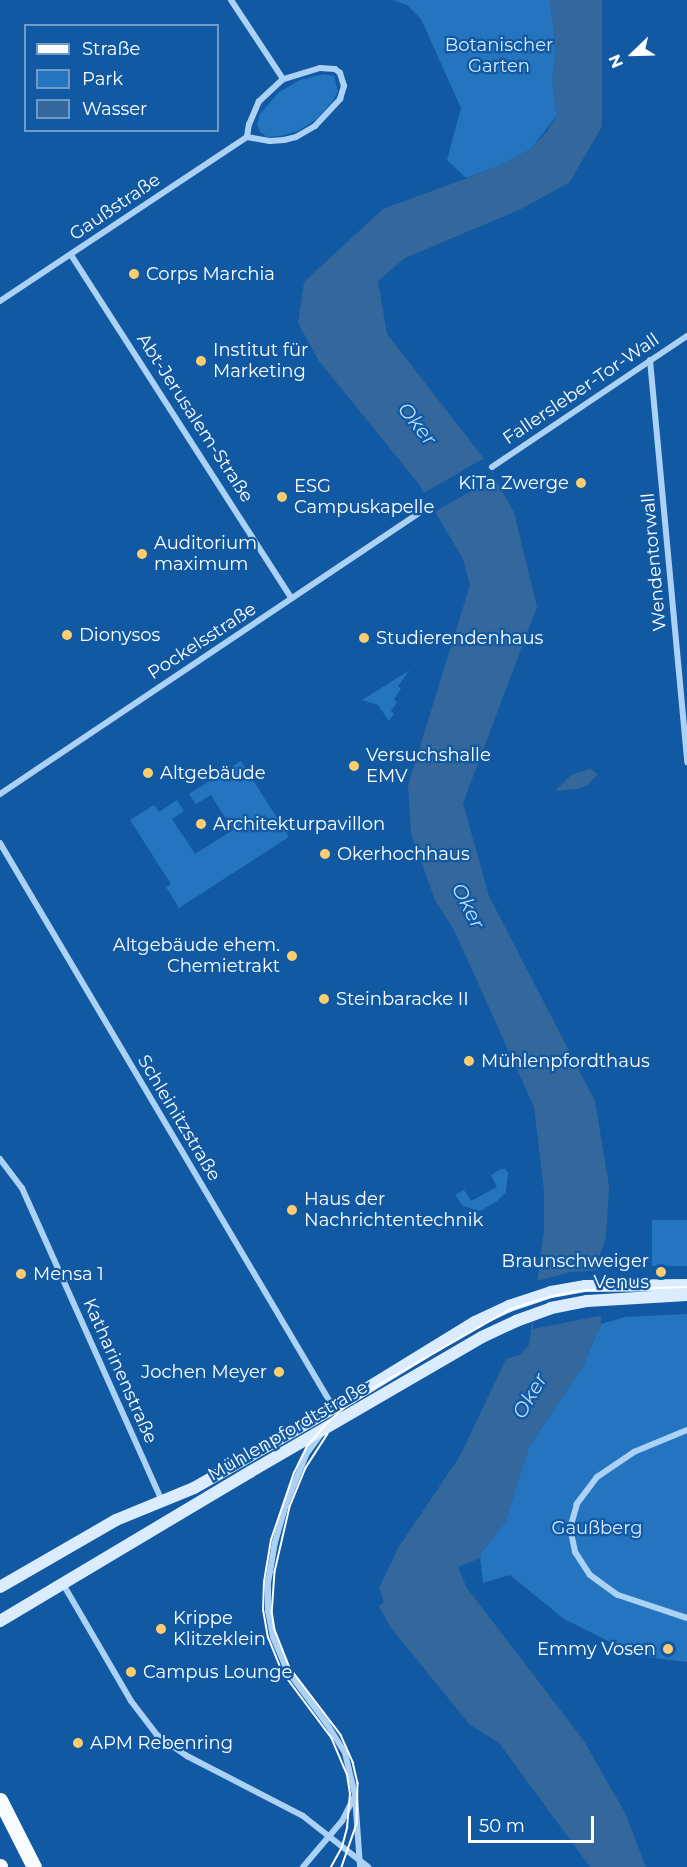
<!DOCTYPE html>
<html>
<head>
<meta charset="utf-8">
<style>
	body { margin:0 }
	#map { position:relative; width:687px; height:1867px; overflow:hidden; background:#1159a2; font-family:Montserrat,sans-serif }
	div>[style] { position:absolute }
	.green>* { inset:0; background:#2474c0; transform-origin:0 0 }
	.water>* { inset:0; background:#34679b }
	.pier>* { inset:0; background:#1159a2; transform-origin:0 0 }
	.minor>* { height:6px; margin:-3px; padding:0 3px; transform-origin:3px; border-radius:3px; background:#abd1f5 }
	.secondary>* { height:12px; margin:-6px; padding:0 6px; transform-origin:6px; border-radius:6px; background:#dbecfe }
	.primary>* { height:15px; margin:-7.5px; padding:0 7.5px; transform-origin:7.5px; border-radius:7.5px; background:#f9fcff }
	.tram>* { height:1.5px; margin:-0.75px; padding:0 0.75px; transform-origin:0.75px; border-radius:0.75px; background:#fff }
	.dots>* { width:16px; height:16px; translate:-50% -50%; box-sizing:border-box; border:3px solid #1159a2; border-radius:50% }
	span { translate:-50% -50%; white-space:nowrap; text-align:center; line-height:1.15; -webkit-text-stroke:4.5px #1159a2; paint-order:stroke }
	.park-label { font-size:18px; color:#d4e9fe }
	.street-label { font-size:18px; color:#fff }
	.poi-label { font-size:18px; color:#fff }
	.left { translate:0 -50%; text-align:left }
	.right { translate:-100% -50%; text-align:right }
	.water-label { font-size:20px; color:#b8dbfb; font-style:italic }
	.legend { position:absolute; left:24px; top:24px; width:195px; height:108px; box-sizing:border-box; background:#1159a2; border:2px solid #709bc7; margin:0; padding:8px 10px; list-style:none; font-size:18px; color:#fff }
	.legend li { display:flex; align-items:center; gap:12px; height:30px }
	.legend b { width:30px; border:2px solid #709bc7 }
	.north { position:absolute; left:603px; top:24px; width:60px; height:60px; -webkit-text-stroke:4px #1159a2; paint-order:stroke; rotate:247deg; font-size:16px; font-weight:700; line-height:24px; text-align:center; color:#fff }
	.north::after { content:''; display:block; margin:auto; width:21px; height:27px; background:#fff; clip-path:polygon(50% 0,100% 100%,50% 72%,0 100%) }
	.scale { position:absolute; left:468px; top:1816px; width:126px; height:27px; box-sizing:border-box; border:3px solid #fff; border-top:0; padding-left:8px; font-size:18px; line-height:21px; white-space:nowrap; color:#fff; -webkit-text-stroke:4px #1159a2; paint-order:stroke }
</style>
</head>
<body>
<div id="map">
	<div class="green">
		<div style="clip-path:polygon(393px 0,550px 0,556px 51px,552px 80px,557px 115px,531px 149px,497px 167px,466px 178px,447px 160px,461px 108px,421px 19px,407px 5px)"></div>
		<div style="clip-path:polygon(324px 74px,334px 76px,338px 91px,332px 102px,317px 119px,298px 131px,280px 136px,267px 137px,260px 132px,257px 125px,260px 114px,279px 92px,300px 80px)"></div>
		<div style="clip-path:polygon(410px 670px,398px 686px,401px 689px,394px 699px,397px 702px,391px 711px,394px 714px,389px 721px,378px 705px,362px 700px)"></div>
		<div style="clip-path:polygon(241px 761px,289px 837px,179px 908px,166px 887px,171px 884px,130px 820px,154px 805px,159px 812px,177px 800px,184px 811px,172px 819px,195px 854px,233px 830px,211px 795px,196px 804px,189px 794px)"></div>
		<div style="clip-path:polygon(501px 1169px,505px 1169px,508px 1173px,506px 1192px,496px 1202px,480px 1211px,463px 1206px,455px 1195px,464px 1190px,471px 1201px,497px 1187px,491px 1175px)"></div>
		<div style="left:687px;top:1220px;width:46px;height:35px;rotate:90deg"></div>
		<div style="clip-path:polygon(687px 1314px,687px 1662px,638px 1656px,564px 1619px,510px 1575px,483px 1583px,480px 1558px,481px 1553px,505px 1522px,529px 1446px,582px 1368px,601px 1324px,625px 1317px)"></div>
	</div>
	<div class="water">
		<div style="clip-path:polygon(550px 0,602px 0,602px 126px,570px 182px,521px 209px,405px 258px,378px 281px,387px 334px,485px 460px,514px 512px,537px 607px,463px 803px,489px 896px,595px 1101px,609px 1186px,606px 1238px,598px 1260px,601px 1324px,582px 1368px,529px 1446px,505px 1522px,481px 1553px,480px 1558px,458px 1567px,467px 1588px,584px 1741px,625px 1813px,646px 1867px,590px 1867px,499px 1743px,470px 1725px,391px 1628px,379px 1606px,384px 1602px,379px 1588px,398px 1548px,460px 1456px,506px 1359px,520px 1355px,529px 1345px,544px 1231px,544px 1191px,534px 1107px,454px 930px,435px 900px,411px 833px,408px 785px,470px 585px,463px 559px,418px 483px,319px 361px,298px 323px,304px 282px,383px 209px,497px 167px,531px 149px,548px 130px,557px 115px,552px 80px,556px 51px)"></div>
		<div style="clip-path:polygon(590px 769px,598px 774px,588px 785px,578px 789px,555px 791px,571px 775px)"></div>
	</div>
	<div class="pier">
		<div style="left:486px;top:457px;width:22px;height:74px;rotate:60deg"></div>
		<div style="clip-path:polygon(602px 1270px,604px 1315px,533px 1329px,536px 1281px,571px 1272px)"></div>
	</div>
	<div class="minor">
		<div style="left:231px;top:0;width:95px;rotate:56.6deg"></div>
		<div style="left:71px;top:255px;width:407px;rotate:57.3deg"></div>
		<div style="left:0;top:301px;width:296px;rotate:-33.6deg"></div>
		<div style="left:247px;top:137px;width:23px;rotate:10deg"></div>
		<div style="left:270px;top:141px;width:14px;rotate:-4deg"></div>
		<div style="left:284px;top:140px;width:12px;rotate:-14deg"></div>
		<div style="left:296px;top:137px;width:22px;rotate:-30deg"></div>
		<div style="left:315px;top:126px;width:37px;rotate:-47deg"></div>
		<div style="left:340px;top:99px;width:14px;rotate:-73deg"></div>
		<div style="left:344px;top:86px;width:14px;rotate:-107deg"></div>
		<div style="left:340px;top:73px;width:6px;rotate:-141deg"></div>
		<div style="left:335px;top:69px;width:15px;rotate:-176deg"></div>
		<div style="left:320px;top:68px;width:39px;rotate:163deg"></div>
		<div style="left:283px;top:79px;width:33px;rotate:137deg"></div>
		<div style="left:259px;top:101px;width:25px;rotate:113deg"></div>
		<div style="left:249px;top:124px;width:13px;rotate:99deg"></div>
		<div style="left:650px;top:360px;width:404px;rotate:84.7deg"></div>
		<div style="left:492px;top:467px;width:235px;rotate:-33.9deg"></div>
		<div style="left:0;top:794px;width:505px;rotate:-33.85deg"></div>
		<div style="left:0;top:843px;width:655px;rotate:59.44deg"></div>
		<div style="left:0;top:1159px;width:36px;rotate:53deg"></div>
		<div style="left:22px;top:1188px;width:343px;rotate:65.9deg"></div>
		<div style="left:687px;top:1430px;width:57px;rotate:157.5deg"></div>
		<div style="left:634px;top:1452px;width:45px;rotate:146deg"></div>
		<div style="left:597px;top:1477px;width:34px;rotate:127deg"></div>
		<div style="left:577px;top:1504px;width:25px;rotate:106deg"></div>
		<div style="left:570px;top:1528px;width:25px;rotate:78deg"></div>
		<div style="left:575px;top:1552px;width:27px;rotate:57deg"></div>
		<div style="left:590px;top:1575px;width:34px;rotate:36deg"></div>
		<div style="left:618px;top:1595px;width:73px;rotate:18.4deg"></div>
		<div style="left:321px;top:1434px;width:26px;rotate:126deg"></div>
		<div style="left:306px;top:1455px;width:53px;rotate:112.2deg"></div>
		<div style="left:286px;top:1504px;width:40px;rotate:106deg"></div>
		<div style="left:275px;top:1542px;width:42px;rotate:99.7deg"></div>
		<div style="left:268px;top:1583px;width:28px;rotate:90deg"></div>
		<div style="left:268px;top:1611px;width:26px;rotate:79deg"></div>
		<div style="left:273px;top:1637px;width:36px;rotate:67deg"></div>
		<div style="left:287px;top:1670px;width:67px;rotate:53.5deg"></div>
		<div style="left:327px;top:1724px;width:34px;rotate:58deg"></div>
		<div style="left:345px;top:1753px;width:43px;rotate:76.6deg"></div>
		<div style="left:355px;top:1795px;width:72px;rotate:86deg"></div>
		<div style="left:63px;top:1584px;width:135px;rotate:59.8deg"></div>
		<div style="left:131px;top:1701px;width:43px;rotate:52.6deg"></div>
		<div style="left:157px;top:1735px;width:37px;rotate:35deg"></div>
		<div style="left:187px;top:1756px;width:131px;rotate:27.3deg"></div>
		<div style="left:303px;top:1816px;width:83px;rotate:38.1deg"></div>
		<div style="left:303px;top:1867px;width:60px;rotate:-49.7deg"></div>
		<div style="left:342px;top:1821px;width:29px;rotate:-63deg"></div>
	</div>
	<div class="secondary">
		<div style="left:0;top:1587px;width:134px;rotate:-30deg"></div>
		<div style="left:116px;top:1520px;width:84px;rotate:-22.3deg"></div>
		<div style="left:194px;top:1488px;width:181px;rotate:-29.8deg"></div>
		<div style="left:351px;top:1398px;width:145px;rotate:-31.5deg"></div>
		<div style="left:475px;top:1322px;width:38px;rotate:-25deg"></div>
		<div style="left:509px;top:1306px;width:44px;rotate:-18.4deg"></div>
		<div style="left:551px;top:1292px;width:35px;rotate:-10deg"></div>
		<div style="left:585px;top:1286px;width:102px;rotate:-0.6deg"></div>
		<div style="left:0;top:1621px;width:291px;rotate:-30.8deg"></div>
		<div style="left:250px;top:1472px;width:268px;rotate:-30.2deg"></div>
		<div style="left:482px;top:1337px;width:38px;rotate:-25deg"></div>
		<div style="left:516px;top:1321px;width:37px;rotate:-20deg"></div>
		<div style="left:551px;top:1308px;width:37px;rotate:-11deg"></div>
		<div style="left:587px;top:1301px;width:100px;rotate:-3.4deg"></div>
	</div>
	<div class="primary">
		<div style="left:0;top:1800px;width:75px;rotate:63.1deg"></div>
		<div style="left:0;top:1866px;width:1px;rotate:90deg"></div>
	</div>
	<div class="tram">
		<div style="left:328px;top:1434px;width:40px;rotate:122.9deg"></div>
		<div style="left:306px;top:1468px;width:42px;rotate:112.3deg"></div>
		<div style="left:290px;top:1507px;width:67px;rotate:103deg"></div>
		<div style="left:275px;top:1572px;width:39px;rotate:94deg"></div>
		<div style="left:272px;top:1611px;width:19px;rotate:81deg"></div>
		<div style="left:275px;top:1630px;width:41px;rotate:68.5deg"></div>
		<div style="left:290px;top:1668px;width:84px;rotate:52.7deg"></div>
		<div style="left:341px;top:1735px;width:30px;rotate:66deg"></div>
		<div style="left:353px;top:1762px;width:22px;rotate:77deg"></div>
		<div style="left:358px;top:1783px;width:41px;rotate:91.4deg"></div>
		<div style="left:357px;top:1824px;width:46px;rotate:109.2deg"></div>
		<div style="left:331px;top:1867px;width:23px;rotate:-61deg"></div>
		<div style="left:342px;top:1847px;width:20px;rotate:-75deg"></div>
		<div style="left:347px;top:1828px;width:34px;rotate:-85deg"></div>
		<div style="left:350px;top:1794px;width:19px;rotate:-99deg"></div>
		<div style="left:347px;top:1775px;width:39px;rotate:-113deg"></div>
		<div style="left:332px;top:1739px;width:84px;rotate:-126.7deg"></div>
		<div style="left:282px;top:1672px;width:37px;rotate:-112deg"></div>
		<div style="left:268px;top:1638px;width:27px;rotate:-100deg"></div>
		<div style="left:263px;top:1611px;width:29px;rotate:-88deg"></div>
		<div style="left:264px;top:1582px;width:43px;rotate:-80.5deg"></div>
		<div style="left:271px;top:1540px;width:71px;rotate:-71.1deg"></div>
		<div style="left:294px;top:1473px;width:28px;rotate:-64deg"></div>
		<div style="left:306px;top:1448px;width:34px;rotate:-50deg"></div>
		<div style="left:328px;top:1422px;width:37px;rotate:-41deg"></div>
		<div style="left:356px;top:1398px;width:179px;rotate:-29.9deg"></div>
		<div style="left:511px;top:1309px;width:43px;rotate:-17.6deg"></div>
		<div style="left:552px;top:1296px;width:36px;rotate:-10deg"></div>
		<div style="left:587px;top:1290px;width:100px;rotate:-1.7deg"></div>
	</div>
	<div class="dots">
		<div style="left:134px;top:274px;background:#ffcd6f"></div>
		<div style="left:201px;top:361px;background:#ffcd6f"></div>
		<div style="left:581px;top:483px;background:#ffcd6f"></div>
		<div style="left:282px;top:497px;background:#ffcd6f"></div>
		<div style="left:142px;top:554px;background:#ffcd6f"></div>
		<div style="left:67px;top:635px;background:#ffcd6f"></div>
		<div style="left:364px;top:638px;background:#ffcd6f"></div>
		<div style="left:354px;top:766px;background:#ffcd6f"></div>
		<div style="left:148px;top:773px;background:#ffcd6f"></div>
		<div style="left:201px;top:824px;background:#ffcd6f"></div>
		<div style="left:325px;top:854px;background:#ffcd6f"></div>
		<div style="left:292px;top:956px;background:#ffcd6f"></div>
		<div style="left:324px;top:999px;background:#ffcd6f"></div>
		<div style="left:469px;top:1061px;background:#ffcd6f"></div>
		<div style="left:292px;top:1210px;background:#ffcd6f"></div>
		<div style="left:661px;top:1272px;background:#ffcd6f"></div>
		<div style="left:21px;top:1274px;background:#ffcd6f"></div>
		<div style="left:279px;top:1372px;background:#ffcd6f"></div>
		<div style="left:161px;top:1629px;background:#ffcd6f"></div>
		<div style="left:668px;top:1649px;background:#ffcd6f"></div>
		<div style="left:131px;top:1672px;background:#ffcd6f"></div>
		<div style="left:78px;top:1743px;background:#ffcd6f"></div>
	</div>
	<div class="park-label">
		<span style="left:499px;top:56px">Botanischer<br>Garten</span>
		<span style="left:597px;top:1528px">Gaußberg</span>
	</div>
	<div class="street-label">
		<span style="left:115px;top:207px;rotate:-34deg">Gaußstraße</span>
		<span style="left:581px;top:389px;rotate:-34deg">Fallersleber-Tor-Wall</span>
		<span style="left:195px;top:418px;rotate:57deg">Abt-Jerusalem-Straße</span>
		<span style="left:654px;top:562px;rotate:-95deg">Wendentorwall</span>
		<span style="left:202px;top:641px;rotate:-33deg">Pockelsstraße</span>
		<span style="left:179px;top:1118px;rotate:59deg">Schleinitzstraße</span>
		<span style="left:120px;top:1371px;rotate:66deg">Katharinenstraße</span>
		<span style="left:288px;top:1431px;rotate:-30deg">Mühlenpfordtstraße</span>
	</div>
	<div class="poi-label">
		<span class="left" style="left:146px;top:274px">Corps Marchia</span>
		<span class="left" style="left:213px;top:361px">Institut für<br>Marketing</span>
		<span class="right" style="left:569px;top:483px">KiTa Zwerge</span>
		<span class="left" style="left:294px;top:497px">ESG<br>Campuskapelle</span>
		<span class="left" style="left:154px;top:554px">Auditorium<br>maximum</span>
		<span class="left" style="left:79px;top:635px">Dionysos</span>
		<span class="left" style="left:376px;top:638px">Studierendenhaus</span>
		<span class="left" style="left:366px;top:766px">Versuchshalle<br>EMV</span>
		<span class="left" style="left:160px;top:773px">Altgebäude</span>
		<span class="left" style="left:213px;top:824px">Architekturpavillon</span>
		<span class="left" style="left:337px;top:854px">Okerhochhaus</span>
		<span class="right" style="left:280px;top:956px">Altgebäude ehem.<br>Chemietrakt</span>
		<span class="left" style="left:336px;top:999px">Steinbaracke II</span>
		<span class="left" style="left:481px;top:1061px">Mühlenpfordthaus</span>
		<span class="left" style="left:304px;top:1210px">Haus der<br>Nachrichtentechnik</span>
		<span class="right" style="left:649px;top:1272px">Braunschweiger<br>Venus</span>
		<span class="left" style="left:33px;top:1274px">Mensa 1</span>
		<span class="right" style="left:267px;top:1372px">Jochen Meyer</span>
		<span class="left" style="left:173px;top:1629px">Krippe<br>Klitzeklein</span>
		<span class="right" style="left:656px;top:1649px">Emmy Vosen</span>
		<span class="left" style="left:143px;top:1672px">Campus Lounge</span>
		<span class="left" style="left:90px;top:1743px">APM Rebenring</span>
	</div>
	<div class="water-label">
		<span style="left:417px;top:424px;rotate:51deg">Oker</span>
		<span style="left:468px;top:906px;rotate:63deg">Oker</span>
		<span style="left:530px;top:1396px;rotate:-60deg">Oker</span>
	</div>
	<ul class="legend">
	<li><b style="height:8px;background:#f9fcff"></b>Straße</li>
	<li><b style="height:16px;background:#2474c0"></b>Park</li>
	<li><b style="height:16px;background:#34679b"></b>Wasser</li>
	</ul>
	<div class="north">N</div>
	<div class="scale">50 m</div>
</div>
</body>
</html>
